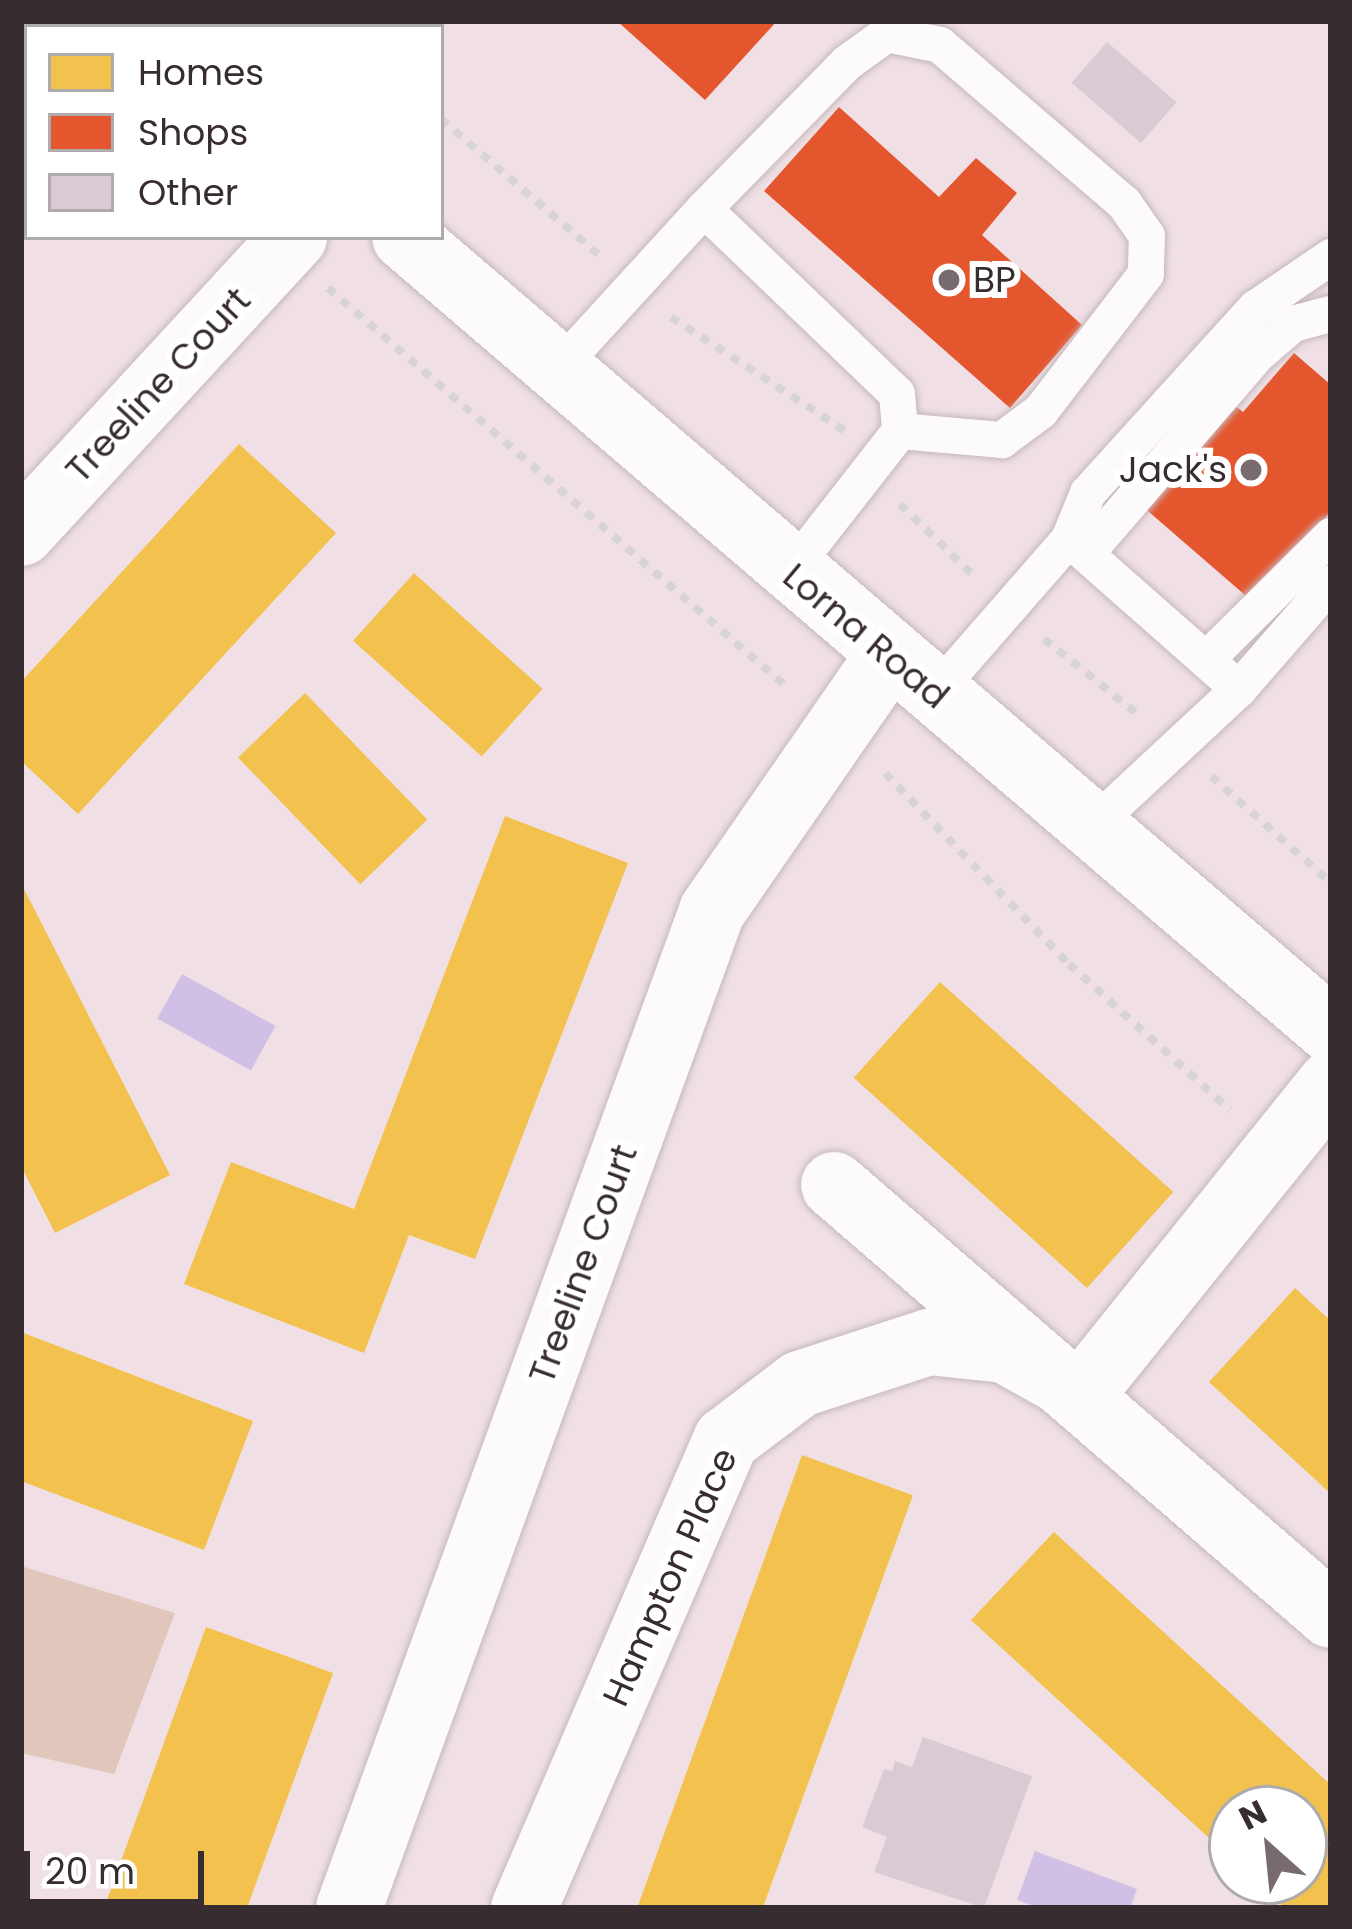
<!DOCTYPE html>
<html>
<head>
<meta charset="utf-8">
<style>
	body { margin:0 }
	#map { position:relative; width:1352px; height:1929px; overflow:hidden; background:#f0e0e5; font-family:Poppins,sans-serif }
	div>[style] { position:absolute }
	.green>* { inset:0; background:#e1c6bb }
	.water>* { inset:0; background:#d1c0e6; transform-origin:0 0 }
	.homes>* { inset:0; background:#f2c14e; transform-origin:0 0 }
	.shops>* { inset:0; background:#e4572e }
	.building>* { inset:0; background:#dacad4; transform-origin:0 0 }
	.path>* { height:8px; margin-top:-4px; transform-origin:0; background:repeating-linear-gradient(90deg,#d8d4d5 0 9px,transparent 0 18px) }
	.roads { filter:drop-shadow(0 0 3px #c5b8bc) drop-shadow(0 0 3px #c5b8bc) }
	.service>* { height:36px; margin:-18px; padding:0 18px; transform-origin:18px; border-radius:18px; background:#fdfafb }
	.minor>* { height:66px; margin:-33px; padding:0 33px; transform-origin:33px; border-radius:33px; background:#fdfafb }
	.tertiary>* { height:66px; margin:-33px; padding:0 33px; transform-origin:33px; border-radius:33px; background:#fdfafb }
	.dots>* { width:33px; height:33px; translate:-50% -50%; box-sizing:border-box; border:6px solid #fff; border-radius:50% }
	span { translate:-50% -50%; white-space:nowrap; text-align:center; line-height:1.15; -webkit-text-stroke:12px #fff; paint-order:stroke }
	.poi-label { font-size:36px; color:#372c30 }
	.left { translate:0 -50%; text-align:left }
	.right { translate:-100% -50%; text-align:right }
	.street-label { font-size:36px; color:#372c30 }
	.frame { position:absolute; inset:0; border:24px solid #372c30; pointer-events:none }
	.legend { position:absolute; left:24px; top:24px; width:420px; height:216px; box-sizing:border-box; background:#fff; border:3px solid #afabac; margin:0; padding:15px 21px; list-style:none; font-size:36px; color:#372c30 }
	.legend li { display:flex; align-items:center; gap:24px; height:60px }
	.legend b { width:60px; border:3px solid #afabac }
	.north { position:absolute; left:1208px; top:1785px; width:120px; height:120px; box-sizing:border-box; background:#fff; border:3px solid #afabac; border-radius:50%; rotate:333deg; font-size:33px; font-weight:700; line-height:48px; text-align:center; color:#372c30 }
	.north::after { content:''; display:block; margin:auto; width:42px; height:54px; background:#786b6f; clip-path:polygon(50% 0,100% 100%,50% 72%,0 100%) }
	.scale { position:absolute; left:24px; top:1851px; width:180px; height:54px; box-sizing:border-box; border:6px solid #372c30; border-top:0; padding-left:15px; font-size:36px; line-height:42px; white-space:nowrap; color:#372c30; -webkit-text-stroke:9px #fff; paint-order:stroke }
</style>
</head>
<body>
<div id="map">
	<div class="green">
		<div style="clip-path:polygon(21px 1566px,175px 1613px,114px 1774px,21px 1753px)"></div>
	</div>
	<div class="water">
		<div style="left:182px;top:974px;width:107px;height:51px;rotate:29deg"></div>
		<div style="clip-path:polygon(1035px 1851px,1137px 1889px,1130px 1908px,1040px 1908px,1017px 1900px)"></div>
	</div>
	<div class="homes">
		<div style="clip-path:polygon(239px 444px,336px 533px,78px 814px,21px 761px,21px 682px)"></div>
		<div style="left:414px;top:573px;width:173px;height:91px;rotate:42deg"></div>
		<div style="left:305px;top:693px;width:176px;height:93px;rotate:46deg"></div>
		<div style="clip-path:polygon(505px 816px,628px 863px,475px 1259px,409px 1235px,364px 1353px,184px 1284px,231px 1162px,354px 1209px)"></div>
		<div style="clip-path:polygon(21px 883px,170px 1175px,55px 1233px,21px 1166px)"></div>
		<div style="left:940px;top:982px;width:314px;height:129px;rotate:42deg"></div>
		<div style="clip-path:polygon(1295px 1288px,1331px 1321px,1331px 1494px,1209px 1382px)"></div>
		<div style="clip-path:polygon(21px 1332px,253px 1421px,204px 1550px,21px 1481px)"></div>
		<div style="left:802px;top:1455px;width:118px;height:482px;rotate:20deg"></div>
		<div style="clip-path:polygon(1054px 1532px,1331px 1785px,1331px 1908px,1285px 1908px,1256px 1881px,1304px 1881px,1304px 1809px,1232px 1809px,1232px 1859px,971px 1620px)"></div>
		<div style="clip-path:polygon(206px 1627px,333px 1673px,247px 1908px,104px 1908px)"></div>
	</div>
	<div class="shops">
		<div style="clip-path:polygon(617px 21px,777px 21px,705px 100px)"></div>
		<div style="clip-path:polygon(839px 107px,939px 197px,976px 158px,1017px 193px,982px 235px,1082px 325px,1010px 408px,764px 191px)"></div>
		<div style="clip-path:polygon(1294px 353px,1331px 385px,1331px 511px,1253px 602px,1141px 505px,1232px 403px,1243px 412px)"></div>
	</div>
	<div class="building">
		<div style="left:1107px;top:42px;width:92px;height:54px;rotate:41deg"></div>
		<div style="clip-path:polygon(923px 1737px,1032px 1776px,984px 1908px,874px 1872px,887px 1837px,862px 1827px,884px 1769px,892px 1771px,895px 1761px,912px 1767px)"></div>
	</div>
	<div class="path">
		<div style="left:21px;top:21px;width:10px;rotate:37deg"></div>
		<div style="left:328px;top:21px;width:9px;rotate:41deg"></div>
		<div style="left:441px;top:119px;width:210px;rotate:40.7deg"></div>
		<div style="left:328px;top:288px;width:610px;rotate:41.01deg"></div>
		<div style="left:671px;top:317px;width:207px;rotate:33.2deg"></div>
		<div style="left:900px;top:504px;width:105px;rotate:44.2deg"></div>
		<div style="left:1044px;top:639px;width:123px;rotate:38.7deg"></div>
		<div style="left:885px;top:773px;width:265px;rotate:46.1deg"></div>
		<div style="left:1069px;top:964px;width:217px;rotate:42.2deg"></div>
		<div style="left:1211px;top:776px;width:161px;rotate:41.7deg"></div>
	</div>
	<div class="roads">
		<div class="service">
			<div style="left:704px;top:209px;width:204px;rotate:-45.6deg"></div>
			<div style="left:847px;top:63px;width:49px;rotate:-35.9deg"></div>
			<div style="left:887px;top:34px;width:54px;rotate:11.7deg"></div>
			<div style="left:940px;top:45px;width:243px;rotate:40.7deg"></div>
			<div style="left:1124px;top:203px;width:40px;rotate:55.1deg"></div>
			<div style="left:1147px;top:236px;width:38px;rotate:92deg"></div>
			<div style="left:1146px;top:274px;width:173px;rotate:127.5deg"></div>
			<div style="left:1041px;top:411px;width:49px;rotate:143.4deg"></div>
			<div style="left:1002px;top:440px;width:102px;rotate:-175deg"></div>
			<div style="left:557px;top:370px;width:218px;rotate:-47.6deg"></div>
			<div style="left:704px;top:209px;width:267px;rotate:43.8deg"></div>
			<div style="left:897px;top:394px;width:37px;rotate:85deg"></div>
			<div style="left:900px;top:431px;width:179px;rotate:128deg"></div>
			<div style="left:1071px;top:541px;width:224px;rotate:41.4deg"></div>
			<div style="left:1086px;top:554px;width:262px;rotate:-49.3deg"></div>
			<div style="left:1257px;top:355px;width:48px;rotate:-40.7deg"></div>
			<div style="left:1293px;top:324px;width:39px;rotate:-15deg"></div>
			<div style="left:1206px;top:660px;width:176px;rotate:-44.8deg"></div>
			<div style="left:934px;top:694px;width:206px;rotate:-48.9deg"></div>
			<div style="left:1069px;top:539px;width:50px;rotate:-67.6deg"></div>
			<div style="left:1088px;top:493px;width:250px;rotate:-47.8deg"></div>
			<div style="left:1256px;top:308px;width:91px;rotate:-34.2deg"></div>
			<div style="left:1090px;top:828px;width:204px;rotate:-43deg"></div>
			<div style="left:1239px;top:689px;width:140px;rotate:-49deg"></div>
		</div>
		<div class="minor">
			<div style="left:21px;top:533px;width:403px;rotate:-47.3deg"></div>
			<div style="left:834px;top:1185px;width:657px;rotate:40.87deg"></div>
			<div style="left:349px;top:1908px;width:1061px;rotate:-69.99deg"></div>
			<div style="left:712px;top:911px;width:309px;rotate:-55.3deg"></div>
			<div style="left:524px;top:1908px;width:510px;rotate:-66.65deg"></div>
			<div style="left:726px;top:1440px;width:93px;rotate:-37.1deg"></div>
			<div style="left:800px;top:1384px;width:136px;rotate:-18deg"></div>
			<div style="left:929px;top:1342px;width:76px;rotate:6deg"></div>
			<div style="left:1005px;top:1350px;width:88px;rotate:29.2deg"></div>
			<div style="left:1082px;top:1393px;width:398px;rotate:-51.2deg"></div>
		</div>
		<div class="tertiary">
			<div style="left:144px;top:21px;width:9px;rotate:41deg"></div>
			<div style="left:405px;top:237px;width:1219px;rotate:40.58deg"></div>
		</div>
	</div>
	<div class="dots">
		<div style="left:949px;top:280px;background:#786b6f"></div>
		<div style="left:1251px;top:470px;background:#786b6f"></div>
	</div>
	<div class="poi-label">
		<span class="left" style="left:973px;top:280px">BP</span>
		<span class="right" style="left:1227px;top:470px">Jack's</span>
	</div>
	<div class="street-label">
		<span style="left:158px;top:385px;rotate:-47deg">Treeline Court</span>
		<span style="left:866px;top:636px;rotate:40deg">Lorna Road</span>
		<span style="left:583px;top:1264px;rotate:-70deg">Treeline Court</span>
		<span style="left:670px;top:1577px;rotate:-66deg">Hampton Place</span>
	</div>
	<div class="frame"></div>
	<ul class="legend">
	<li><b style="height:33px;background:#f2c14e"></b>Homes</li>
	<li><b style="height:33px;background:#e4572e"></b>Shops</li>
	<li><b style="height:33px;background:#dacad4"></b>Other</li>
	</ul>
	<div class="north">N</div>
	<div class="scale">20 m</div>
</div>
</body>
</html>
